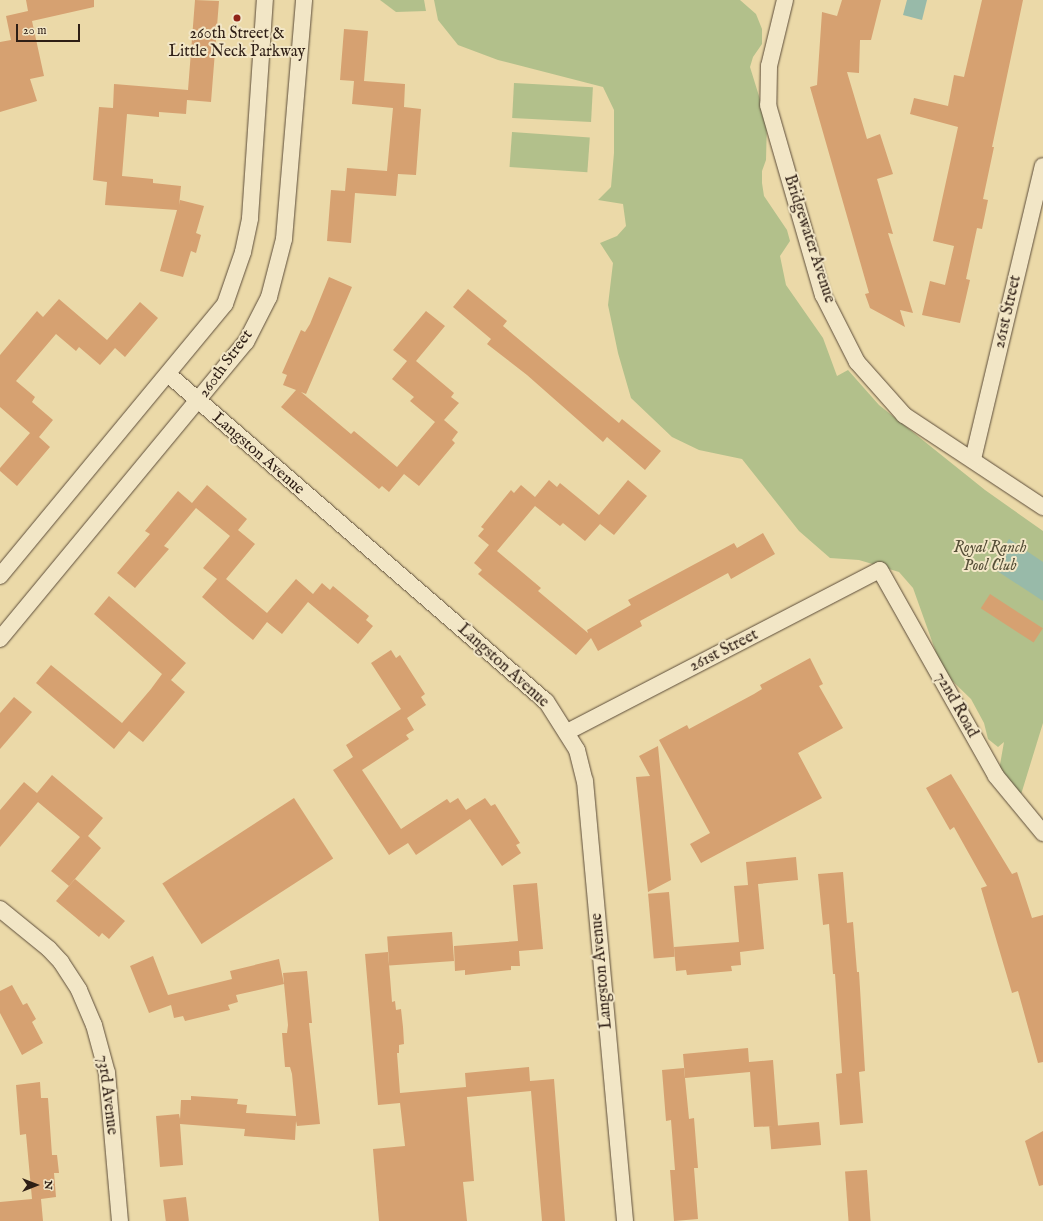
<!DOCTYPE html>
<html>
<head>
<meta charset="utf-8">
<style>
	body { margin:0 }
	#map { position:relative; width:1043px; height:1221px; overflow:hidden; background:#ebd9a8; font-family:"IM FELL English",serif }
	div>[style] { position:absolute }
	.green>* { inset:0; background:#b2c08b; transform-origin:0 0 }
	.water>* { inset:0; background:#98baa9 }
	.building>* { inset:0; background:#d6a171; transform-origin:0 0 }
	.roads { filter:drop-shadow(0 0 1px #5d4d3a) drop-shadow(0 0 1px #5d4d3a) }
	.minor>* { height:16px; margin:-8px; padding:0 8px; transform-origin:8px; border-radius:8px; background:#f2e6c6 }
	.dots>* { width:11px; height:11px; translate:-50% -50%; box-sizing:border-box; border:2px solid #f2e6c6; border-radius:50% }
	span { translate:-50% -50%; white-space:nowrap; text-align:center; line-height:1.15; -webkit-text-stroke:4px #f2e6c6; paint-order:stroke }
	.poi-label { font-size:16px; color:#2e1e15 }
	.street-label { font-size:16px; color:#2e1e15 }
	.park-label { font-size:16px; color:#564f38; font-style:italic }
	.north { position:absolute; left:16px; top:1165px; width:40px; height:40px; -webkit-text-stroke:3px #f2e6c6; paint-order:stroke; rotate:90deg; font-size:11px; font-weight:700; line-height:16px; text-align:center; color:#2e1e15 }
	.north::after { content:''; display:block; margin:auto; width:14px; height:18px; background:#2e1e15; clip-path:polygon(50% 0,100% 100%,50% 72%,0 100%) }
	.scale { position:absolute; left:16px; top:24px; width:64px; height:18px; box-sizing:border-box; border:2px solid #2e1e15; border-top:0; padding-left:5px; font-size:12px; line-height:14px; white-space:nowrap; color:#2e1e15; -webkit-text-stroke:3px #f2e6c6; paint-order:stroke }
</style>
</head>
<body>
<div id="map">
	<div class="green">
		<div style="clip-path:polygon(380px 0,424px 0,426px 11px,396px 12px)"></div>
		<div style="clip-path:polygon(434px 0,740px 0,756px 14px,762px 29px,762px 44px,753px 57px,750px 67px,767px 122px,766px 160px,762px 171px,762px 183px,764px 196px,787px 230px,790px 241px,780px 256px,786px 285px,823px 338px,837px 376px,848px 370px,879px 405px,985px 490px,1043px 531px,1043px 723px,1019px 801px,998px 776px,1004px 742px,998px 747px,988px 739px,984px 723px,971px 699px,943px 672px,913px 588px,899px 572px,859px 560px,830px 558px,799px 531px,742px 459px,699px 450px,672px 437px,631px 398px,618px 353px,608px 305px,613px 263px,600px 243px,617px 236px,626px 226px,623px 204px,598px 200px,611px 187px,614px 153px,614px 110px,603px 87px,498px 60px,458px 45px,438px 20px)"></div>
		<div style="left:514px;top:83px;width:79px;height:35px;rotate:3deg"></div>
		<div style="left:512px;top:132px;width:78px;height:35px;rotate:4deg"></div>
	</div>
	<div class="water">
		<div style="clip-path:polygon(907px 0,927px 0,922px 20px,903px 15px)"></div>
		<div style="clip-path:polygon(1009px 539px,1043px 562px,1043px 601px,991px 567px)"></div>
	</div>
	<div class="building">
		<div style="clip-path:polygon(26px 0,94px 0,94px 7px,32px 21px,44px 76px,30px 79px,37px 101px,0 112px,0 42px,11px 40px,6px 16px,28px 11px)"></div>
		<div style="clip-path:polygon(195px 0,219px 1px,211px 102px,187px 100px,186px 114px,159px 112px,159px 117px,127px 114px,122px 176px,153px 179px,153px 183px,181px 186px,179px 205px,180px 200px,204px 206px,196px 233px,201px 235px,196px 253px,191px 251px,183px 277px,160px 271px,177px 210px,105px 205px,107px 182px,93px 180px,99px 107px,113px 108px,114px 84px,188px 90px)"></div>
		<div style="clip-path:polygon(842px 0,881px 0,871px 40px,860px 40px,859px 73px,847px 72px,867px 139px,880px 134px,893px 174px,877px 179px,893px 234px,888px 233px,913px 313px,900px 310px,905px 327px,870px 308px,865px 294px,869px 293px,810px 87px,817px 85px,822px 12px,837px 16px)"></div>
		<div style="clip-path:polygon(982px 0,1023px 0,992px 147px,994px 147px,983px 199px,988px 200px,982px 229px,977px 228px,966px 279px,970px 280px,960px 323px,922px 315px,930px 281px,945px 285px,954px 246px,933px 241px,958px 127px,910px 114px,914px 98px,948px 106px,954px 75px,964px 77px)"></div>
		<div style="clip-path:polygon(344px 29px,368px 31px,364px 81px,405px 84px,404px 107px,421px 109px,416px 175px,398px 174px,396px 196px,355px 193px,351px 243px,327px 241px,331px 190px,345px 191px,347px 168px,387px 171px,393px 108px,352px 104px,354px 81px,340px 80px)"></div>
		<div style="clip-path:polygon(329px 277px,352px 287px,306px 394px,301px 392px,351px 434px,354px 431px,397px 467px,435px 422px,410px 401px,414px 397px,392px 379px,407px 361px,393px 350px,426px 311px,445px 326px,416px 361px,454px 393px,451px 397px,459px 403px,444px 420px,458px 432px,452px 440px,455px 443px,419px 486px,404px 474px,389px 492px,382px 486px,379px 489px,281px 407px,296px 390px,283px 385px,287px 375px,282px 373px,301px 330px,305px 332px,310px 324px)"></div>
		<div style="clip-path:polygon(468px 289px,507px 321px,503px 326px,619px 423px,622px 419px,661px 451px,645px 470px,607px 437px,603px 442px,527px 375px,487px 344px,491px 339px,453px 307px)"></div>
		<div style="clip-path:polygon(59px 299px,107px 340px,140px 302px,158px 318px,125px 357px,115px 348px,100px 365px,79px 347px,76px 351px,56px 334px,16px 381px,35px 397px,32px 402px,53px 420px,39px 437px,50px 447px,17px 486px,0 471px,0 468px,30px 433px,0 407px,0 355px,37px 311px,43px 317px)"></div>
		<div style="clip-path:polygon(549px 480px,557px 487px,560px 483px,599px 515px,628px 480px,647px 496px,614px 535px,600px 524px,585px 541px,563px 523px,560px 526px,535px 506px,497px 551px,541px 588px,538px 591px,588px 633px,587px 630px,631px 605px,628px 600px,734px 543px,737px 548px,763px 533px,775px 554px,731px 579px,728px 573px,640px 621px,642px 626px,598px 651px,591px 638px,576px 655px,478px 574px,482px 570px,474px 563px,489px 545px,478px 536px,484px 529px,481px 527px,511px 490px,514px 493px,521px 485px,535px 497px)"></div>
		<div style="clip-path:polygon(207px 485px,247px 519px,238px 530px,255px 544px,226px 579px,267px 613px,296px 579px,313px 594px,322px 583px,330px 590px,333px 586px,369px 616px,366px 620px,373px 626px,358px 644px,308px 602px,282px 634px,267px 622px,253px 640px,231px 622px,202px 597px,217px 579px,203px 568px,230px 536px,196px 508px,164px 546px,169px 549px,135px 588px,117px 573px,150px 534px,145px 531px,178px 491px,192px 503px)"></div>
		<div style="left:990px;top:594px;width:63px;height:17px;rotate:33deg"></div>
		<div style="clip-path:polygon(109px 596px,186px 663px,171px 680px,185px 692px,143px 742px,129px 731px,114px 749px,36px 683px,51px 665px,122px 723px,151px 689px,162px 674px,94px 614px)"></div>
		<div style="clip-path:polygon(391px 650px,396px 658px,400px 655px,425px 694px,421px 697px,426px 705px,407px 718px,414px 730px,406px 735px,409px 739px,362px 770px,401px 829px,447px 799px,450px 803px,458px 798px,466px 810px,485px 798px,491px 806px,495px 804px,520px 843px,516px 845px,521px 853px,502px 866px,470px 819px,416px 855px,408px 843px,389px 855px,333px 770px,353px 757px,346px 745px,401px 709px,371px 663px)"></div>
		<div style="clip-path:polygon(810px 658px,823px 684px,819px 686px,843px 728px,798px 753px,822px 798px,701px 863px,690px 844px,710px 833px,659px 740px,687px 725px,689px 729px,754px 694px,762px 689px,760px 685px)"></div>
		<div style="clip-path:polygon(14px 697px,32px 712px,0 749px,0 713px)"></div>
		<div style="clip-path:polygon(658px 746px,671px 880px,648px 892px,636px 777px,650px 776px,639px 756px)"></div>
		<div style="clip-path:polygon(951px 774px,1012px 874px,1017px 872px,1032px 918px,1043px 915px,1043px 1062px,1038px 1063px,1018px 991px,1012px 993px,981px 888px,987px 886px,954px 827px,950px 830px,926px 788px)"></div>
		<div style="clip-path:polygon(52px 775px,103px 818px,88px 836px,101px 848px,69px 886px,51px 871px,80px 837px,38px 802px,0 847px,0 810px,24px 782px,37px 793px)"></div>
		<div style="left:294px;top:798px;width:72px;height:157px;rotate:57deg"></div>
		<div style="clip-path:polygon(796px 857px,798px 880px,758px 884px,764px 949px,740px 952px,741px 965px,731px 966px,732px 971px,687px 975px,686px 970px,676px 971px,674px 947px,739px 942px,734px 886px,748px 885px,746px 862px)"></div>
		<div style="clip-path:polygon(843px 872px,847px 923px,853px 922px,857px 972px,859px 972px,865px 1071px,859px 1072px,863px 1123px,840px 1125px,836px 1074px,842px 1073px,835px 974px,833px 974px,829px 924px,823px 925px,818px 874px)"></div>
		<div style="clip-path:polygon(75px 879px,125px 921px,109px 939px,102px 933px,99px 937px,56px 901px)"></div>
		<div style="clip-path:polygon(537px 883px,543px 949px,519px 951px,520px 966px,511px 966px,511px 970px,465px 975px,465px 970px,455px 971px,454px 946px,518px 941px,513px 885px)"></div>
		<div style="left:669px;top:892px;width:65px;height:21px;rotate:85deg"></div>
		<div style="left:452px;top:932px;width:29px;height:65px;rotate:86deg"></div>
		<div style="clip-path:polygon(388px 952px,392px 1002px,395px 1001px,396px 1010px,401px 1009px,403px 1027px,404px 1044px,399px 1045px,399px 1053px,397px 1053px,400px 1093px,466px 1087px,465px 1073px,529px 1067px,530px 1081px,554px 1079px,565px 1221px,542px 1221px,531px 1091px,467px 1097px,474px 1181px,463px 1182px,467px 1221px,379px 1221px,373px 1149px,405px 1146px,400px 1103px,378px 1105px,365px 954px)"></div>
		<div style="clip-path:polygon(153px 956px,168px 995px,232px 979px,230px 971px,279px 959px,284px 984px,236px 995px,238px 1002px,228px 1005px,230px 1010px,185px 1021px,183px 1016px,174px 1018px,171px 1005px,149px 1013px,130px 966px)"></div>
		<div style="clip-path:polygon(307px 971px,312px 1023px,309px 1023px,320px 1124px,297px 1126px,296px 1121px,295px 1140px,244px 1136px,245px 1129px,180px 1124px,183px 1165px,160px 1167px,156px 1116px,179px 1114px,180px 1119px,181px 1100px,191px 1100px,191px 1096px,238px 1099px,237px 1104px,247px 1105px,246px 1113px,296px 1116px,292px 1074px,290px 1067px,285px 1067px,282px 1033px,287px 1033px,288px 1025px,283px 973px)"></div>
		<div style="clip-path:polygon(12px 985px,23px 1005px,27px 1003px,36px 1019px,32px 1022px,43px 1043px,22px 1055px,0 1013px,0 991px)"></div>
		<div style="clip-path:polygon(748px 1048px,749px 1062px,773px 1060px,778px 1126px,754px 1127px,750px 1072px,685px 1078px,683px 1054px)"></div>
		<div style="clip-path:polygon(684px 1068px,689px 1119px,694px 1118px,698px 1168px,694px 1168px,698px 1219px,674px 1221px,670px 1170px,675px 1170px,671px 1120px,666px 1121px,662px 1070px)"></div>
		<div style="clip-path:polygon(40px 1082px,41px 1098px,48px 1098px,52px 1155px,57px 1155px,59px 1173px,54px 1173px,56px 1197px,41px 1199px,43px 1221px,0 1221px,0 1202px,32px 1199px,26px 1134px,20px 1135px,16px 1085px)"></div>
		<div style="left:819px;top:1122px;width:23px;height:50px;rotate:85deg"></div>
		<div style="clip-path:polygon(1043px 1131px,1043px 1185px,1039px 1186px,1025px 1141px)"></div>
		<div style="left:867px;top:1170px;width:51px;height:22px;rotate:86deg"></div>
		<div style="left:186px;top:1197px;width:24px;height:23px;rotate:83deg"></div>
	</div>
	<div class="roads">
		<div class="minor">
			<div style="left:785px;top:0;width:68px;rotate:103.6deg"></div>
			<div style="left:769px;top:66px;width:39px;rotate:91deg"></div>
			<div style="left:768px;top:105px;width:198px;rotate:73.9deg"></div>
			<div style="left:823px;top:295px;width:75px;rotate:63.1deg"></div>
			<div style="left:857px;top:362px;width:71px;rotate:48.4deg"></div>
			<div style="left:904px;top:415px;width:167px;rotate:33.5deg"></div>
			<div style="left:169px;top:375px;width:498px;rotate:40.9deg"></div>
			<div style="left:546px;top:701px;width:58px;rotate:57.7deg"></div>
			<div style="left:577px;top:750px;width:32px;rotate:76deg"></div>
			<div style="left:585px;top:781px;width:442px;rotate:84.8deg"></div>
			<div style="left:973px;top:459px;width:301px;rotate:-76.6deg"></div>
			<div style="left:0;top:576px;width:353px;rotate:-50.4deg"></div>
			<div style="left:225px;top:304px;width:55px;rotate:-70.9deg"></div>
			<div style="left:243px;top:252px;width:35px;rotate:-78deg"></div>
			<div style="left:250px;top:218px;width:219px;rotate:-86.1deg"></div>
			<div style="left:0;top:639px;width:386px;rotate:-50.4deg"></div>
			<div style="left:246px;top:342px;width:51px;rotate:-62.9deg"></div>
			<div style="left:269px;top:297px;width:60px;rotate:-75.5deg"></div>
			<div style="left:284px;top:239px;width:240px;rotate:-85.2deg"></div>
			<div style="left:567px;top:732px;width:352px;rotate:-27.4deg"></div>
			<div style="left:880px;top:570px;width:236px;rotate:60.6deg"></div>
			<div style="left:996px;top:776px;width:74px;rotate:50.5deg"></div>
			<div style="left:0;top:909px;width:63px;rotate:39.2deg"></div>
			<div style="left:49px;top:949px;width:18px;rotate:47deg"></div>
			<div style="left:61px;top:962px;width:33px;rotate:57deg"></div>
			<div style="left:79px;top:990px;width:38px;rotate:67deg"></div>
			<div style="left:94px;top:1025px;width:50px;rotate:74.8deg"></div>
			<div style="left:107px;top:1073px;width:149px;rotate:85deg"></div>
		</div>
	</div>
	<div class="dots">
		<div style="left:237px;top:18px;background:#8f2418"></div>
	</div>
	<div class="poi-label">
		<span style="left:237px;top:43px">260th Street &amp;<br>Little Neck Parkway</span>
	</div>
	<div class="street-label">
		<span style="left:809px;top:239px;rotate:72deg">Bridgewater Avenue</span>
		<span style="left:1008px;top:312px;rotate:-77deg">261st Street</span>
		<span style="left:226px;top:364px;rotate:-54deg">260th Street</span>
		<span style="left:258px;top:454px;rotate:41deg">Langston Avenue</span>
		<span style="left:724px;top:651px;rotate:-27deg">261st Street</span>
		<span style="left:503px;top:666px;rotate:42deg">Langston Avenue</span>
		<span style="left:956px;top:705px;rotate:61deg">72nd Road</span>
		<span style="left:602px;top:971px;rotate:-95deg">Langston Avenue</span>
		<span style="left:107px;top:1095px;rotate:83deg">73rd Avenue</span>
	</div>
	<div class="park-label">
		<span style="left:990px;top:557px">Royal Ranch<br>Pool Club</span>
	</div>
	<div class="north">N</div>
	<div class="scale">20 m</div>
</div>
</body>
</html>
